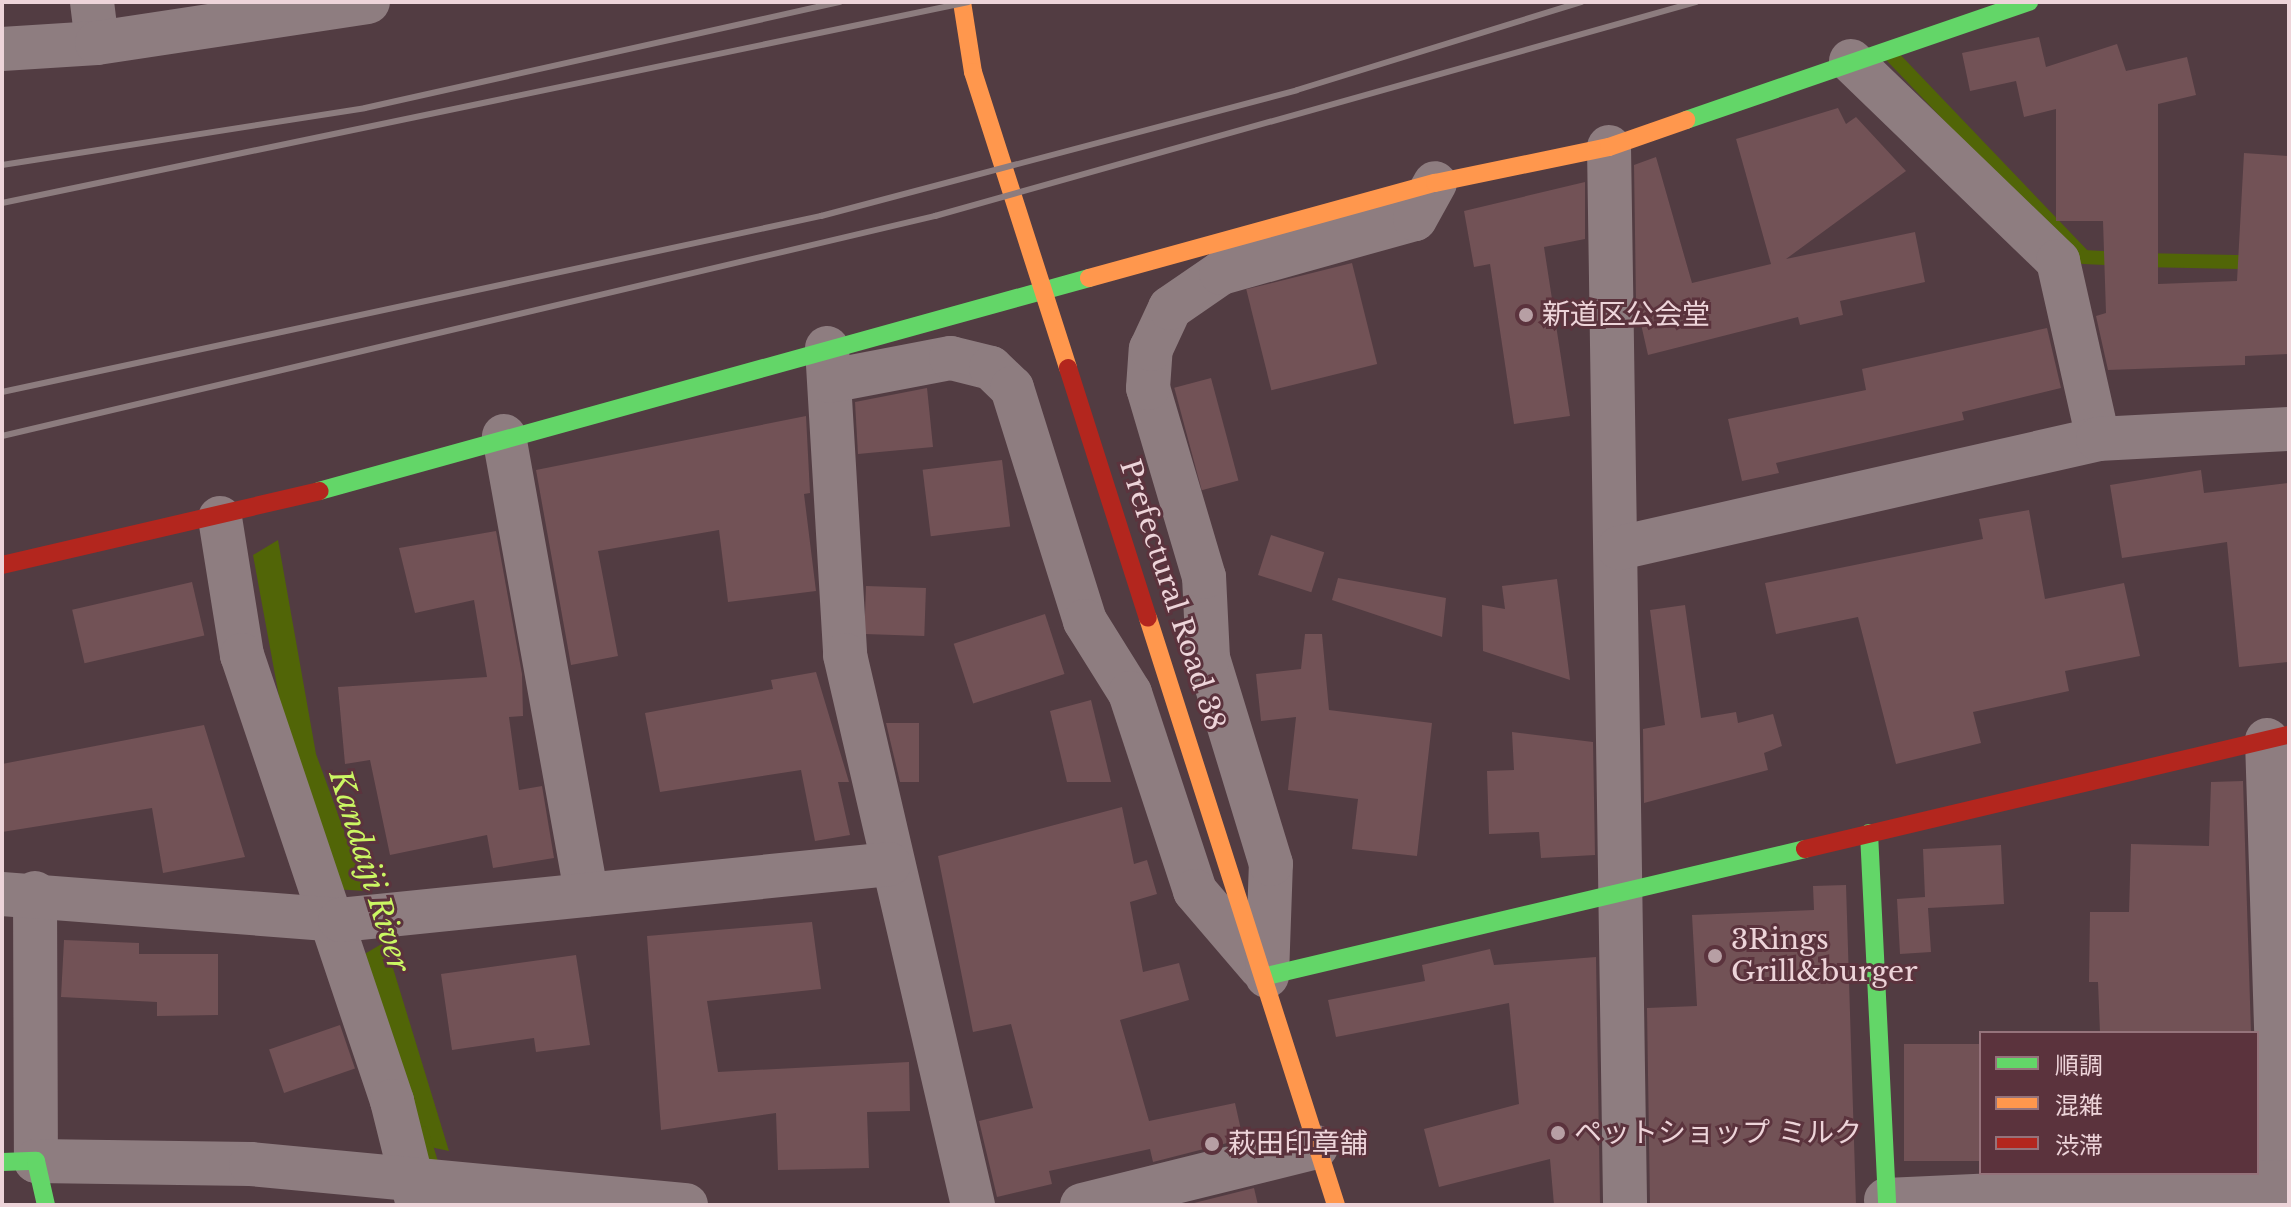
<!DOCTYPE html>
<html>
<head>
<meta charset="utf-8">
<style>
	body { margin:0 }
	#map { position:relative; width:2291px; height:1207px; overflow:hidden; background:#523c42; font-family:"Libre Baskerville","Noto Sans JP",serif }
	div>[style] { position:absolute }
	.water>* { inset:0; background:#516507 }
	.stream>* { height:14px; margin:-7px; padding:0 7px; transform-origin:7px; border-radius:7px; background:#516507 }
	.building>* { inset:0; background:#725256; transform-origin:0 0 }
	.street>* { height:44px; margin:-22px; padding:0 22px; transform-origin:22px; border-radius:22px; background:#8e7d80 }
	.fast>* { height:18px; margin:-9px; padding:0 9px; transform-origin:9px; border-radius:9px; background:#63d668 }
	.slow>* { height:18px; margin:-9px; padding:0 9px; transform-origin:9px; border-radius:9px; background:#ff974d }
	.jam>* { height:18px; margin:-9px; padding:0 9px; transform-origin:9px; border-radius:9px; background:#b3261e }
	.rail>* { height:6px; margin:-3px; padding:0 3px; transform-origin:3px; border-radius:3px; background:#8c7c7e }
	.dots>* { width:22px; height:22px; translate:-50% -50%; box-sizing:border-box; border:4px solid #5b333d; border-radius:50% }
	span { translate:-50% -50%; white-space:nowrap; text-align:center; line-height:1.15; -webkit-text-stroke:6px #5b333d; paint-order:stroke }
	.poi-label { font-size:28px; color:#edd4d9 }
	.left { translate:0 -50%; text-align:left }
	.street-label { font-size:28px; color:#edd4d9 }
	.water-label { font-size:30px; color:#cbf763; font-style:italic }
	.frame { position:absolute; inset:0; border:4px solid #edd4d9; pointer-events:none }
	.legend { position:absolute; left:1979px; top:1031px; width:280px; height:144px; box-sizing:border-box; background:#5b333d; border:2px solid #95737b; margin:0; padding:10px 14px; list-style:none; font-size:24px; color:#edd4d9 }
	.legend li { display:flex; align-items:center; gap:16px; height:40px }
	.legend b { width:40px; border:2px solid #95737b }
</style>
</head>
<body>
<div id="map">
	<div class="water">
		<div style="clip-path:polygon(278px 540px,316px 754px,366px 891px,333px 889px,291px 762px,253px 555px)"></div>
		<div style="clip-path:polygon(385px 942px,449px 1151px,416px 1144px,356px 959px)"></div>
	</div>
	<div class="stream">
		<div style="left:1891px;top:55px;width:279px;rotate:46.3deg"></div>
		<div style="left:2084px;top:257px;width:36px;rotate:3deg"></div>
		<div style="left:2141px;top:260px;width:148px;rotate:1.2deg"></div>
		<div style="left:422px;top:1133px;width:75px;rotate:73deg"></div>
	</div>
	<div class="building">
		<div style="clip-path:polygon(2039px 37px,2046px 67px,2117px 44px,2126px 71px,2187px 57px,2196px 95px,2158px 104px,2158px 284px,2237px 281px,2244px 153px,2289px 156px,2289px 354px,2245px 356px,2245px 365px,2108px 370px,2096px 316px,2106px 313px,2103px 221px,2056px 221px,2056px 109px,2024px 117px,2016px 81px,1970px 91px,1962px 53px)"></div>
		<div style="clip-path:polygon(1838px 108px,1846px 124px,1856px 117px,1906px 171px,1786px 259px,1915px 232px,1925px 282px,1840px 301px,1843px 315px,1800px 325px,1798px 317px,1648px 355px,1636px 302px,1634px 165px,1656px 157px,1692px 283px,1771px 264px,1736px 139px)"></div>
		<div style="clip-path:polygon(1585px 182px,1585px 239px,1544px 247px,1570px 416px,1514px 424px,1490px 264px,1474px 267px,1464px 211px)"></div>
		<div style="left:1352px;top:263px;width:104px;height:109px;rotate:76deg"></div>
		<div style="clip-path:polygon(2047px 328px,2061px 388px,1962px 412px,1964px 420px,1776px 463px,1779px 473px,1742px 481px,1728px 419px,1866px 390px,1862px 369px)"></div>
		<div style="left:1211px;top:378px;width:106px;height:38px;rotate:75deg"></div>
		<div style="clip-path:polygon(927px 388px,933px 447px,858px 454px,855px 402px)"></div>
		<div style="clip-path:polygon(806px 416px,810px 493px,804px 494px,816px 591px,728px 602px,719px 530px,598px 551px,618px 656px,571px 665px,536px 470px)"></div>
		<div style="left:1002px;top:460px;width:67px;height:80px;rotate:83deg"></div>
		<div style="clip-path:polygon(2201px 470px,2204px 493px,2289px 483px,2289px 662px,2239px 667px,2227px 542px,2122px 558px,2110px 485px)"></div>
		<div style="clip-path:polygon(2029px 510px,2045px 599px,2124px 583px,2140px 656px,2065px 671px,2069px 691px,1973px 712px,1981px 743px,1896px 764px,1858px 617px,1776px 634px,1765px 583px,1983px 539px,1979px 519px)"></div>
		<div style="clip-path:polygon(496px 531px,522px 674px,523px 716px,509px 717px,519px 790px,542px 786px,554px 858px,493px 868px,487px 835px,390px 855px,370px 760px,345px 764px,338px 687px,487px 677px,474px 600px,415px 613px,399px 548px)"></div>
		<div style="left:1271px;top:535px;width:56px;height:42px;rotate:18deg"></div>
		<div style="clip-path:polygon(1338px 578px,1446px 598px,1442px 637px,1332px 600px)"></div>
		<div style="clip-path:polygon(1557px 579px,1570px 680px,1483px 651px,1482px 605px,1505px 609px,1502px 586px)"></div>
		<div style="left:192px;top:582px;width:55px;height:123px;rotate:77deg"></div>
		<div style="left:866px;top:586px;width:60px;height:48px;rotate:2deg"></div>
		<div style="clip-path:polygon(1685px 605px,1701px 718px,1736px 712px,1738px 723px,1773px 714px,1782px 746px,1764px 753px,1768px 770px,1644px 803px,1643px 729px,1665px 725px,1650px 610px)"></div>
		<div style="left:1045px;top:614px;width:63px;height:96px;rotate:72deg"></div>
		<div style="clip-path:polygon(1305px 634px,1322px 634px,1329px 710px,1432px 723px,1417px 856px,1352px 849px,1358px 799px,1288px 790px,1296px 717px,1261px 721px,1256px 674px,1301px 669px)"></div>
		<div style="clip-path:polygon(816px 672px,849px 782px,838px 782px,850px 835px,815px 841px,801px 770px,660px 792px,645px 713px,773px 689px,771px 680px)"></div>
		<div style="clip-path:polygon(1091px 700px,1111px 782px,1067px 782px,1050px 711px)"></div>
		<div style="clip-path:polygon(886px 723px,919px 723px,919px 782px,900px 782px)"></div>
		<div style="clip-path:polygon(204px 725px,245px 857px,163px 873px,152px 808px,2px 832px,2px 764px)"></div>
		<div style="clip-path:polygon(1512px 732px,1593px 742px,1595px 855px,1541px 858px,1539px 832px,1489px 834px,1487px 771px,1514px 770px)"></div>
		<div style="clip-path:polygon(2243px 781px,2251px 1033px,2100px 1033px,2098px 982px,2089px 982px,2090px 912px,2129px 912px,2131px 844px,2209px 846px,2211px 782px)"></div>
		<div style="clip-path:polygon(1122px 807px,1134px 864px,1147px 860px,1157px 894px,1130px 902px,1143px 972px,1179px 963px,1189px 1000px,1120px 1020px,1149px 1121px,1235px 1103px,1243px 1139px,1153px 1162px,1150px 1149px,1049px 1171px,1052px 1184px,997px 1197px,979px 1121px,1033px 1108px,1011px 1024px,973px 1032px,938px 856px)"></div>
		<div style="clip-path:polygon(2001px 845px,2004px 904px,1928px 908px,1931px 952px,1900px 954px,1897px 899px,1925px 897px,1923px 849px)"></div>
		<div style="clip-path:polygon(1846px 885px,1856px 1205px,1650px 1205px,1647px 1008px,1697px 1006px,1692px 915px,1814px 910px,1813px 886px)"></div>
		<div style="clip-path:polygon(812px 922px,821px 989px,707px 1001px,718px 1072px,909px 1062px,910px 1111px,867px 1112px,869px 1168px,778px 1170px,776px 1113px,661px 1130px,647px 936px)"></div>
		<div style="clip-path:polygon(64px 940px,139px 943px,139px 954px,218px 954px,218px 1015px,157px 1016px,157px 1002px,61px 997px)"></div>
		<div style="clip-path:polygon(1490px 949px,1494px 965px,1596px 957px,1600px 1205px,1554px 1205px,1550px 1159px,1439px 1187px,1424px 1129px,1519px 1104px,1509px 1003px,1336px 1037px,1328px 1000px,1425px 981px,1422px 965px)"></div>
		<div style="clip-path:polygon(576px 955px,590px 1045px,536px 1052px,534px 1038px,452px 1050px,441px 974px)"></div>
		<div style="left:340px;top:1025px;width:46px;height:75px;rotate:71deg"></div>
		<div style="left:1981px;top:1044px;width:117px;height:77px;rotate:90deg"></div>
		<div style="clip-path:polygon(1254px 1188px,1258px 1205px,1186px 1205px)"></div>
	</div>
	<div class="street">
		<div style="left:92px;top:2px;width:41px;rotate:83deg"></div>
		<div style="left:2px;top:49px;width:95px;rotate:-3.6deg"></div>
		<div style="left:97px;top:43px;width:274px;rotate:-8.6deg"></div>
		<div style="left:1851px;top:61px;width:288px;rotate:44deg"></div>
		<div style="left:2058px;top:261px;width:182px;rotate:77.3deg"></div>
		<div style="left:1609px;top:147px;width:1058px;rotate:89.13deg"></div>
		<div style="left:827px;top:348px;width:308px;rotate:86.6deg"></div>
		<div style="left:845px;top:655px;width:565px;rotate:76.9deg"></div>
		<div style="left:830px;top:381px;width:123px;rotate:-10.8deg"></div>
		<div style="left:951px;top:358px;width:41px;rotate:14deg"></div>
		<div style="left:991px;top:368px;width:29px;rotate:44deg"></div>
		<div style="left:1012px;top:388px;width:244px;rotate:72.6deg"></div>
		<div style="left:1085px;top:621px;width:85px;rotate:58deg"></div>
		<div style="left:1130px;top:693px;width:208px;rotate:71.8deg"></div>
		<div style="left:1195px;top:891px;width:101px;rotate:49.4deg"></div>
		<div style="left:504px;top:436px;width:466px;rotate:79.8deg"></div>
		<div style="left:220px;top:518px;width:139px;rotate:80.9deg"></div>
		<div style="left:242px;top:655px;width:471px;rotate:71.4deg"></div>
		<div style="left:392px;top:1101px;width:107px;rotate:76deg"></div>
		<div style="left:1619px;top:548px;width:491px;rotate:-12.8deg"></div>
		<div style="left:2098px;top:439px;width:191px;rotate:-3deg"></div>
		<div style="left:2267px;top:740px;width:443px;rotate:88.2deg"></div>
		<div style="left:35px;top:893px;width:268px;rotate:89.8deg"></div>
		<div style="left:36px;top:1161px;width:215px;rotate:0.8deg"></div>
		<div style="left:251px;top:1164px;width:437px;rotate:5.4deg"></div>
		<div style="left:2px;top:894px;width:339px;rotate:4.4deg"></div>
		<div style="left:340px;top:920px;width:552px;rotate:-5.82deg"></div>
		<div style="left:1267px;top:976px;width:112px;rotate:-88deg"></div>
		<div style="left:1271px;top:864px;width:215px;rotate:-107deg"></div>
		<div style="left:1208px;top:658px;width:81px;rotate:-92.8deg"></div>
		<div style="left:1204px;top:577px;width:197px;rotate:-106.5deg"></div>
		<div style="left:1148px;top:388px;width:39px;rotate:-86deg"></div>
		<div style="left:1151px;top:349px;width:45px;rotate:-65.1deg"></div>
		<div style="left:1170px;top:308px;width:62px;rotate:-34.5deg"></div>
		<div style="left:1221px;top:273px;width:201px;rotate:-15.6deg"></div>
		<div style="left:1415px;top:219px;width:41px;rotate:-60.9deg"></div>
		<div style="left:1886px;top:1200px;width:403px;rotate:-2.6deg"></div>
		<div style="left:1082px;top:1205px;width:241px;rotate:-13.9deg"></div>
	</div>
	<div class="fast">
		<div style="left:1686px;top:120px;width:363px;rotate:-19deg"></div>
		<div style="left:319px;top:491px;width:799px;rotate:-15.46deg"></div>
		<div style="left:1869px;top:833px;width:372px;rotate:87.2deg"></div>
		<div style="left:1267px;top:976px;width:553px;rotate:-13.28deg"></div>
		<div style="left:2px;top:1162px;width:34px;rotate:-2deg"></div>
		<div style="left:36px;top:1161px;width:45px;rotate:77.2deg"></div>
	</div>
	<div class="slow">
		<div style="left:962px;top:2px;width:71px;rotate:81.1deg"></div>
		<div style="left:973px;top:72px;width:311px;rotate:72.2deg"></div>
		<div style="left:1089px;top:278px;width:359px;rotate:-15.4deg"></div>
		<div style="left:1435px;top:183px;width:178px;rotate:-11.7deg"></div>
		<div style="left:1609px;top:147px;width:82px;rotate:-19.3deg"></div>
		<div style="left:1148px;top:618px;width:616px;rotate:72.24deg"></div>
	</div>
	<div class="jam">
		<div style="left:1068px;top:368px;width:262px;rotate:72.3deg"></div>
		<div style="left:2px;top:565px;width:326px;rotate:-13.1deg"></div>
		<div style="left:1805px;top:849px;width:497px;rotate:-13.3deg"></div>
	</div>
	<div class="rail">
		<div style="left:2px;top:165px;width:367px;rotate:-8.9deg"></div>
		<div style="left:365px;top:108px;width:487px;rotate:-12.6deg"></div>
		<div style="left:2px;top:203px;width:987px;rotate:-11.75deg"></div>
		<div style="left:2px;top:392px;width:838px;rotate:-12.13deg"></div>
		<div style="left:821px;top:216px;width:492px;rotate:-14.8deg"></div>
		<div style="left:1297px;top:90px;width:298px;rotate:-17.2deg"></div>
		<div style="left:2px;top:436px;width:959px;rotate:-13.27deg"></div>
		<div style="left:935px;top:216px;width:791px;rotate:-15.71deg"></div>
	</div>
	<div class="dots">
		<div style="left:1526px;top:315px;background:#b79fa4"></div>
		<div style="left:1715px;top:956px;background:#b79fa4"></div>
		<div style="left:1558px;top:1133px;background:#b79fa4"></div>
		<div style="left:1212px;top:1144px;background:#b79fa4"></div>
	</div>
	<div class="poi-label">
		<span class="left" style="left:1542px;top:315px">新道区公会堂</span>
		<span class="left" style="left:1731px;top:956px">3Rings<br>Grill&amp;burger</span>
		<span class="left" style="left:1574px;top:1133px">ペットショップ ミルク</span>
		<span class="left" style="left:1228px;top:1144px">萩田印章舗</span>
	</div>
	<div class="street-label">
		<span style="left:1172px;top:595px;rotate:72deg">Prefectural Road 38</span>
	</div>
	<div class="water-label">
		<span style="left:369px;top:871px;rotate:73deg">Kandaiji River</span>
	</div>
	<div class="frame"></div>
	<ul class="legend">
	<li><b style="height:10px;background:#63d668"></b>順調</li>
	<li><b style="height:10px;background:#ff974d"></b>混雑</li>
	<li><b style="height:10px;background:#b3261e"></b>渋滞</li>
	</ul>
</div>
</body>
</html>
